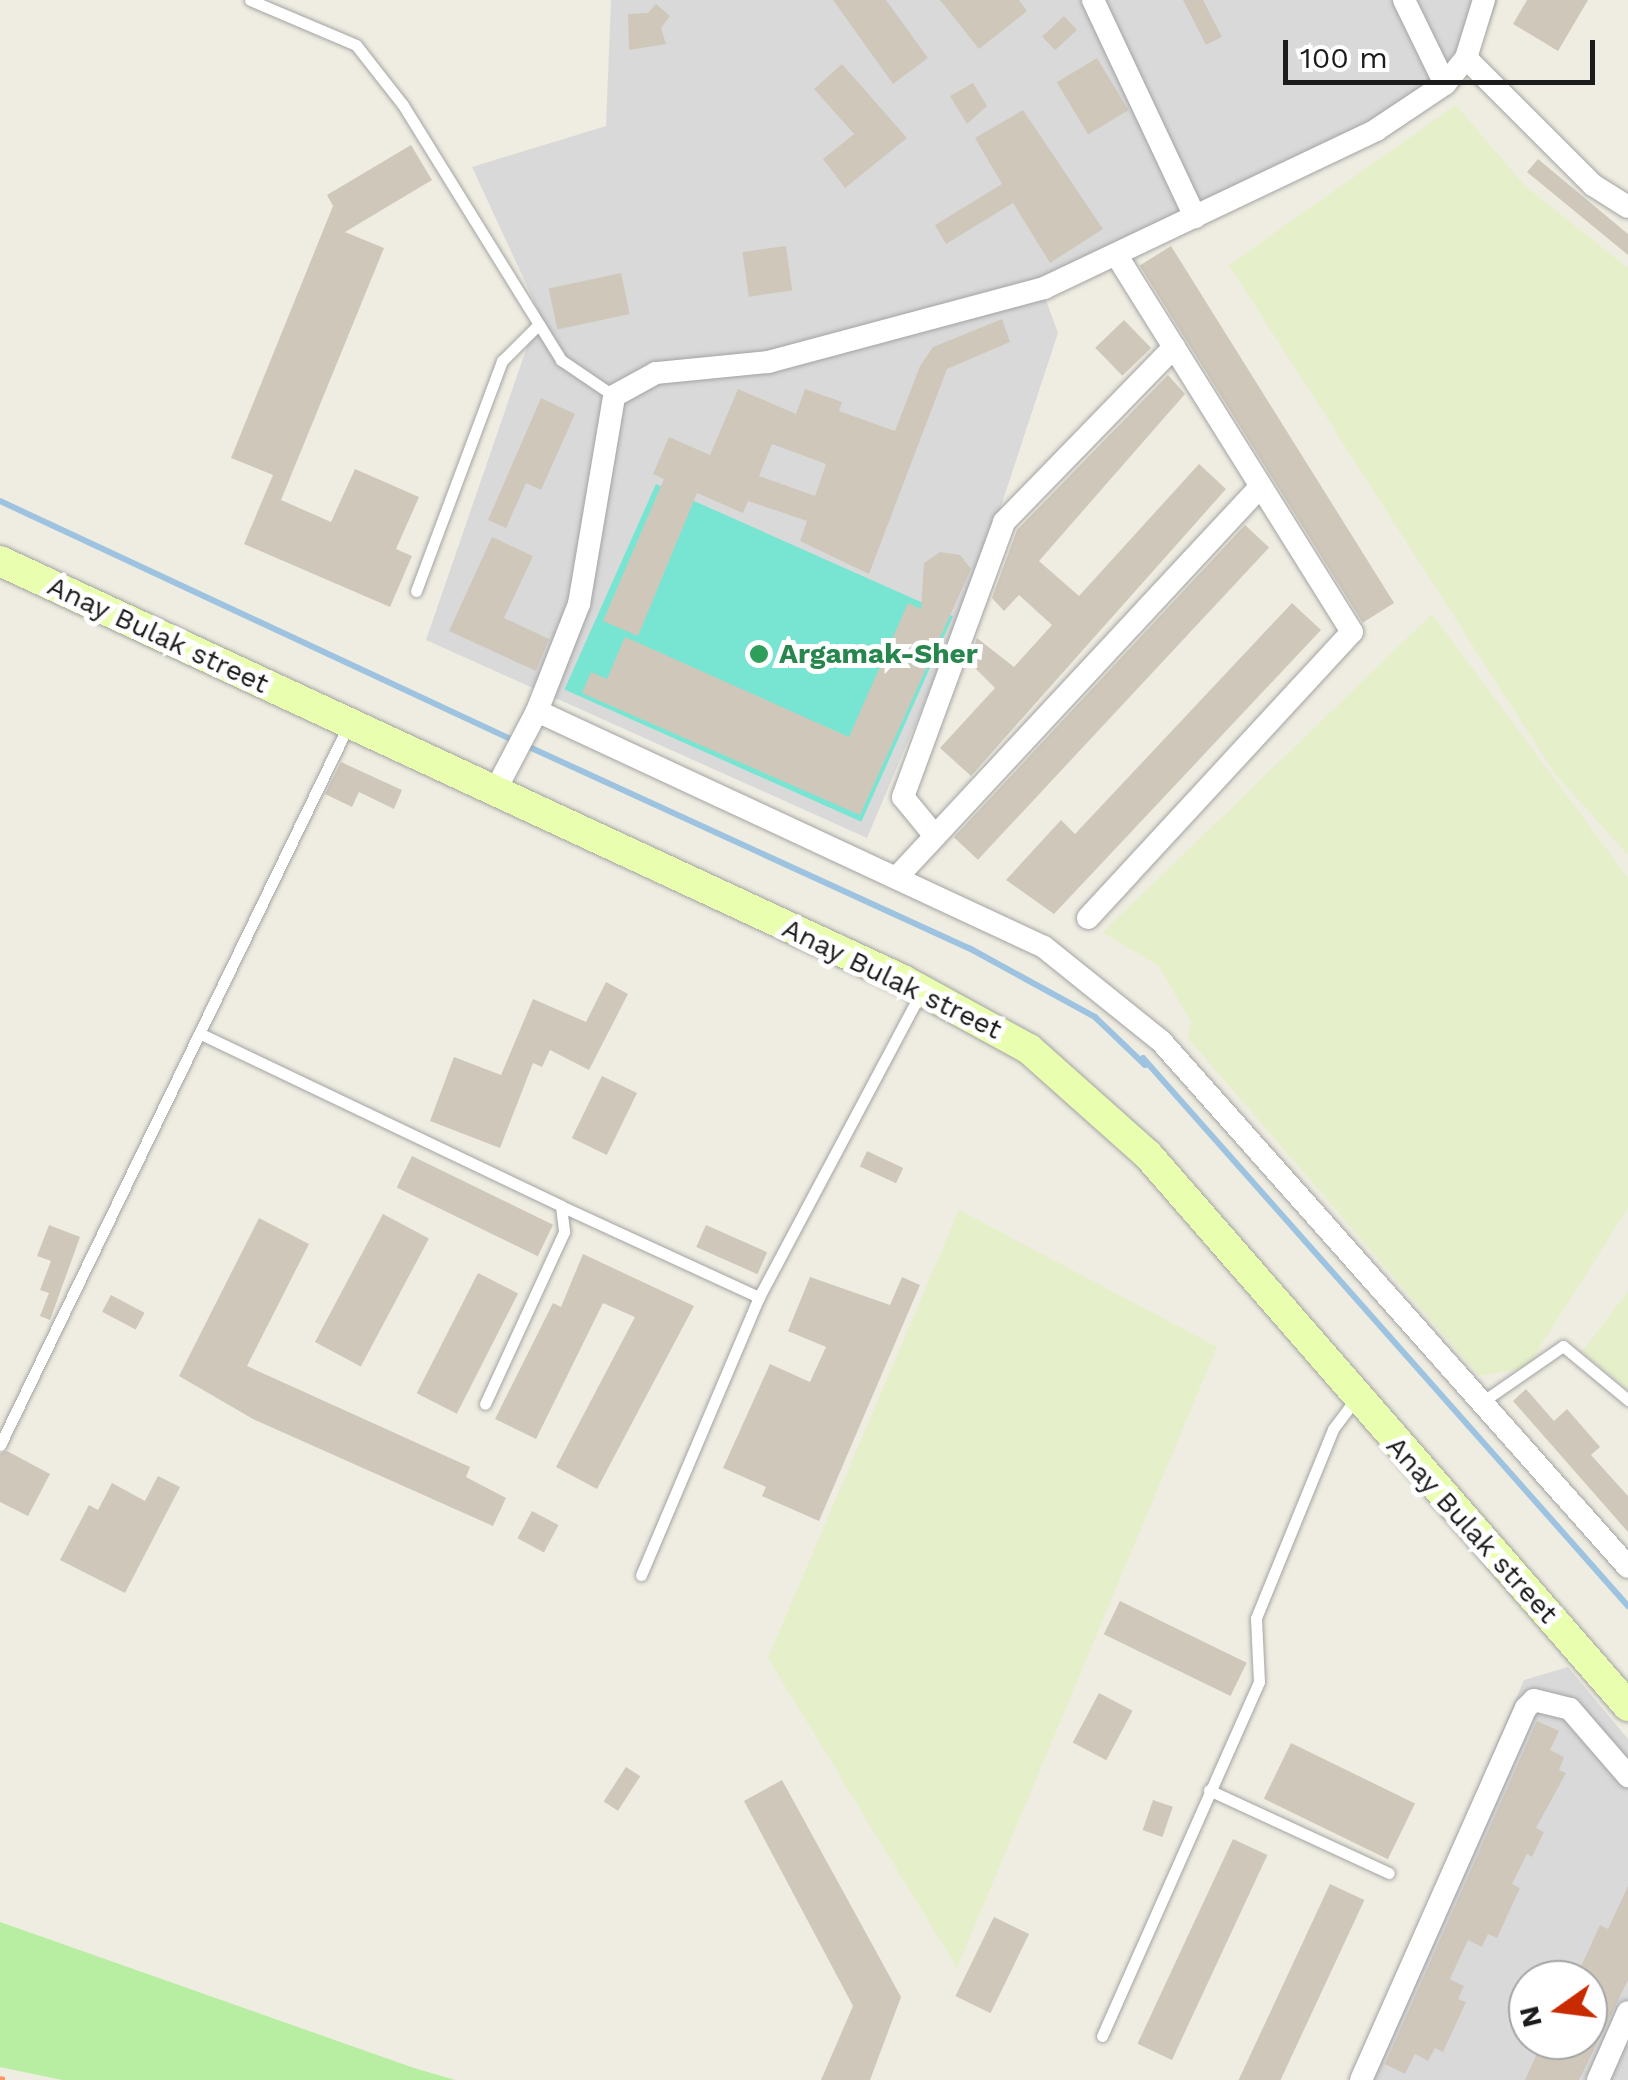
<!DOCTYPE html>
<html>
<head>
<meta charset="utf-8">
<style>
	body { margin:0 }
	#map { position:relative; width:1628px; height:2080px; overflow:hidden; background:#efede1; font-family:"Work Sans",sans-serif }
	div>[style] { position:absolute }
	.residential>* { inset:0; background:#dad9d9 }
	.farmland>* { inset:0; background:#e5efca }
	.grass>* { inset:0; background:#b7eea2 }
	.pitch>* { inset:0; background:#78e5d2; transform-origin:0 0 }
	.stream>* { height:6px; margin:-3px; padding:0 3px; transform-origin:3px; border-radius:3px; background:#9dc3e0 }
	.building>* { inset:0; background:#cfc7ba; transform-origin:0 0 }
	.path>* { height:4px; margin-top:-2px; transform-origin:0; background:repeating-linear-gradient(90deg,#ff9462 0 5px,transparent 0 10px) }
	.roads { filter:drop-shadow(0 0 2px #a3a3a3) drop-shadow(0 0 2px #a3a3a3) }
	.service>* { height:11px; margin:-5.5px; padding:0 5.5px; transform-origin:5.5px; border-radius:5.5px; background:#fff }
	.minor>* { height:22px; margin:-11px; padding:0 11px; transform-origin:11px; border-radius:11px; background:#fff }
	.secondary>* { height:30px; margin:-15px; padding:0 15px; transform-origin:15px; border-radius:15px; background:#e9feaf }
	.dots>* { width:28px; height:28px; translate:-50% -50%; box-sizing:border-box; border:5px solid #fff; border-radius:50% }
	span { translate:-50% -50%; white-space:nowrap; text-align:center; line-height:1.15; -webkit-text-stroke:10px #fff; paint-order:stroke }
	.street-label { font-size:28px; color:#1c1c1c }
	.leisure-label { font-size:28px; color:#27864d; font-weight:700 }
	.left { translate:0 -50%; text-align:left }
	.north { position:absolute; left:1508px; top:1960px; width:100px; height:100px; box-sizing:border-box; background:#fff; border:2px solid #a4a4a4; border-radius:50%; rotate:256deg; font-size:28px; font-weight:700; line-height:40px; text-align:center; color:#1c1c1c }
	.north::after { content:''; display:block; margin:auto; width:35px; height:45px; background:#c92b00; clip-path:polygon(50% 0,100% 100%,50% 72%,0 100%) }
	.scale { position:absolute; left:1283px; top:40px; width:312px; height:45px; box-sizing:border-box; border:5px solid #1c1c1c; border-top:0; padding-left:12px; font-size:30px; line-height:35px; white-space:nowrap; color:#1c1c1c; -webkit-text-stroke:8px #fff; paint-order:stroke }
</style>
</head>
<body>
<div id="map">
	<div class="residential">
		<div style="clip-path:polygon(611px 0,1498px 0,1471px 72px,1042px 289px,1058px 333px,977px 579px,867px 838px,426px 640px,539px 312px,472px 167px,606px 126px)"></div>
		<div style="clip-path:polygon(evenodd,1568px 1667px,1628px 1739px,1628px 2080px,1353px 2080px,1524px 1680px,1568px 1667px,1528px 1980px,1588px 1980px,1588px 2040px,1528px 2040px,1528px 1980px)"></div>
	</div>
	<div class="farmland">
		<div style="clip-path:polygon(1456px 105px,1525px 186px,1628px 268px,1628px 855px,1555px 774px,1229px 265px)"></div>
		<div style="clip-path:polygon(1432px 614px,1628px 878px,1628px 1208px,1527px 1367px,1479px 1376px,1188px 1038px,1191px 1023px,1160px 967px,1103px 932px)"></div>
		<div style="clip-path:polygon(959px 1210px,1217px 1347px,957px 1968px,768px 1658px)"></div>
		<div style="clip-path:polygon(1628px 1291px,1628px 1389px,1582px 1352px)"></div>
	</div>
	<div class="grass">
		<div style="clip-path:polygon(0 1922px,414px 2068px,455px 2080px,62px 2080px,0 2067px)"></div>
	</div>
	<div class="pitch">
		<div style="left:656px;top:484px;width:325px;height:225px;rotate:24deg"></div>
	</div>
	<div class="stream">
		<div style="left:0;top:501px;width:568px;rotate:24.99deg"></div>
		<div style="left:527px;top:746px;width:486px;rotate:24.6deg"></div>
		<div style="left:969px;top:948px;width:144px;rotate:28.7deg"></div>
		<div style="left:1095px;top:1017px;width:69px;rotate:43.8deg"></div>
		<div style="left:1145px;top:1065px;width:7px;rotate:-106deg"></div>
		<div style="left:1143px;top:1058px;width:732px;rotate:48.49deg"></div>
	</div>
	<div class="building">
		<div style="clip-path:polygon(833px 0,886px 0,928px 58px,893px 84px)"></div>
		<div style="clip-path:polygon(940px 0,1019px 0,1027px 11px,979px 49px)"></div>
		<div style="clip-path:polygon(1183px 0,1203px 0,1222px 37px,1206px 45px)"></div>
		<div style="clip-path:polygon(1527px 0,1588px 0,1558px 51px,1513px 24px)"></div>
		<div style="clip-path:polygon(656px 4px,670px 16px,661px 28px,666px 44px,629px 50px,628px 14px,648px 13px)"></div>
		<div style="left:1064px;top:16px;width:19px;height:30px;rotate:47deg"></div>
		<div style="left:1097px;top:58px;width:61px;height:47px;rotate:59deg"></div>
		<div style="clip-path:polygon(842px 64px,907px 138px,845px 188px,823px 159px,854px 134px,814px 89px)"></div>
		<div style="clip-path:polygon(973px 83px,987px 106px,967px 124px,950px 96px)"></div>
		<div style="clip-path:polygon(1023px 110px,1103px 229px,1050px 263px,1013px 203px,946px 244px,935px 225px,1002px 184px,975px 138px)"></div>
		<div style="clip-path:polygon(411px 145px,432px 180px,345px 232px,384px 248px,281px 500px,331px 522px,355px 469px,419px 497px,396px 549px,412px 556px,390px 607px,244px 544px,273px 475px,231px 458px,333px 206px,327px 195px)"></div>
		<div style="clip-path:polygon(1538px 159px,1628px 234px,1628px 255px,1527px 172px)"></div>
		<div style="left:786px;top:246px;width:45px;height:44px;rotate:82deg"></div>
		<div style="left:1171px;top:246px;width:421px;height:37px;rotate:58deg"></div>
		<div style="left:621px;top:273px;width:42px;height:74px;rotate:78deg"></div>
		<div style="clip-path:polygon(evenodd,1002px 319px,1010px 342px,947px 369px,869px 574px,800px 541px,807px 521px,748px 501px,743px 513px,697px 493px,638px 636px,603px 621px,664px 479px,653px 474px,669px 437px,710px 455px,738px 389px,796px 414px,805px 389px,842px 402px,839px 411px,895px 431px,920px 366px,933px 347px,1002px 319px,772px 444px,826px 464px,815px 496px,759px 476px,772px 444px)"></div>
		<div style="left:1124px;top:320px;width:39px;height:40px;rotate:46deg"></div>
		<div style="clip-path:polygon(1168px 375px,1185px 394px,1039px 561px,1079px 596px,1199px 464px,1226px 489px,971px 776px,940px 748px,995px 688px,969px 662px,977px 638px,1014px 667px,1052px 625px,1019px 595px,1004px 611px,992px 598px,1017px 530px)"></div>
		<div style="clip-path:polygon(541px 398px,575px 414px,541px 490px,526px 483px,506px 528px,488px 520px)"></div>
		<div style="left:1245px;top:525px;width:33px;height:427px;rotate:43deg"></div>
		<div style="clip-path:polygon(492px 537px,533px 556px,504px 618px,549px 639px,536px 671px,449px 631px)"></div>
		<div style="clip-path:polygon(940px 552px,960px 555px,971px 569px,860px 815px,582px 693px,591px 672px,607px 679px,625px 637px,849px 737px,908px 603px,921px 609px,924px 563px)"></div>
		<div style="clip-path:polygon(1292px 603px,1321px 630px,1054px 914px,1006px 880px,1061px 820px,1075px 834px)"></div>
		<div style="clip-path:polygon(341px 762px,402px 790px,394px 809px,359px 792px,352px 807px,325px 794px)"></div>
		<div style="clip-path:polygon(606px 982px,628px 994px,589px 1070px,550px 1050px,542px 1067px,533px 1063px,500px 1148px,430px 1121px,454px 1057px,501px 1075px,533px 999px,586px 1022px)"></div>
		<div style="left:602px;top:1076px;width:39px;height:69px;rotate:26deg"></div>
		<div style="left:867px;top:1151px;width:40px;height:17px;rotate:25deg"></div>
		<div style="left:412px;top:1156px;width:157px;height:35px;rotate:26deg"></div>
		<div style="left:383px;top:1214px;width:52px;height:145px;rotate:28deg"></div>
		<div style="clip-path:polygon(259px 1218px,309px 1244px,247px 1366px,470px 1467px,466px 1477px,506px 1498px,493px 1526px,253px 1419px,179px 1376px)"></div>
		<div style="clip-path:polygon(49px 1225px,80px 1237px,50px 1320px,40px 1316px,49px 1293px,40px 1290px,51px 1261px,37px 1256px)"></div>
		<div style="left:706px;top:1225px;width:67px;height:24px;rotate:24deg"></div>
		<div style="clip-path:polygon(583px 1254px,694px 1306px,597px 1489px,556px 1467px,635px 1317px,603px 1303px,536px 1439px,495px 1419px,553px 1303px,561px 1307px)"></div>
		<div style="left:478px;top:1273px;width:45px;height:135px;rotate:27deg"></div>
		<div style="clip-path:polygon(810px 1277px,890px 1305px,902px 1277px,920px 1285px,819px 1521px,762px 1496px,766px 1487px,723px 1468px,770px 1364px,810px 1382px,826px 1347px,788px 1331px)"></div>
		<div style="left:111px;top:1295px;width:38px;height:19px;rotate:28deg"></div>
		<div style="clip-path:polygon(1526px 1389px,1554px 1421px,1567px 1409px,1600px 1447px,1591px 1455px,1628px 1496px,1628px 1532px,1513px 1401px)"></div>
		<div style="clip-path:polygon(7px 1451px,50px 1474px,28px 1516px,0 1502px,0 1454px)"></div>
		<div style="clip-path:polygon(158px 1476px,180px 1487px,125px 1593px,60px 1560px,89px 1505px,98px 1510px,112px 1483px,145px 1501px)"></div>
		<div style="left:532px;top:1511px;width:30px;height:31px;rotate:28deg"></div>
		<div style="left:1120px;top:1601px;width:141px;height:37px;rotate:26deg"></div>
		<div style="left:1099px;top:1693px;width:38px;height:56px;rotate:28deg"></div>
		<div style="clip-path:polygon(1537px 1721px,1559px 1731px,1550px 1750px,1564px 1757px,1559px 1770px,1566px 1773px,1536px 1828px,1544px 1832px,1532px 1857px,1527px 1854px,1512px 1884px,1520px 1888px,1497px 1938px,1488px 1934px,1482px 1947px,1468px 1940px,1450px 1979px,1464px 1986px,1458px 1999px,1466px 2002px,1443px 2052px,1435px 2048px,1428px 2061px,1415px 2054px,1405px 2074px,1385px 2064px)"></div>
		<div style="left:1291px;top:1743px;width:138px;height:62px;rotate:26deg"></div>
		<div style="left:626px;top:1767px;width:17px;height:41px;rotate:33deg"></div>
		<div style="clip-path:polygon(782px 1780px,901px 1997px,870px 2080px,821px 2080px,853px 2006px,744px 1801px)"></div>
		<div style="left:1153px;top:1800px;width:21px;height:32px;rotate:19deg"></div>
		<div style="left:1233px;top:1839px;width:38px;height:226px;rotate:25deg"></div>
		<div style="left:1330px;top:1884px;width:38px;height:216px;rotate:25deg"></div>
		<div style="clip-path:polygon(1628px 1886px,1628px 1980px,1579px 2080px,1525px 2080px,1543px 2040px,1588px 2040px,1588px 1980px,1577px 1975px,1600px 1925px,1608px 1929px)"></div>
		<div style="left:994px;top:1917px;width:39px;height:88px;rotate:26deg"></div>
	</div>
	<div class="path">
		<div style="left:0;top:2078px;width:8px;rotate:14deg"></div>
	</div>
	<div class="roads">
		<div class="service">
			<div style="left:250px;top:0;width:115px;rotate:23deg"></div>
			<div style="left:356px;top:45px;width:76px;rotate:51.9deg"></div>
			<div style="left:403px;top:105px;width:300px;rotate:58.2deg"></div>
			<div style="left:561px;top:360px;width:64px;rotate:34.2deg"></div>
			<div style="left:416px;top:591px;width:246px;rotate:-69.5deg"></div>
			<div style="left:502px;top:361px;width:52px;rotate:-45deg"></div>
			<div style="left:201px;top:1034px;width:399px;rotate:25.5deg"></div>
			<div style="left:561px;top:1206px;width:26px;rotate:83deg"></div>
			<div style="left:564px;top:1232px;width:189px;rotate:114.7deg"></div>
			<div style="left:561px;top:1206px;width:218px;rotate:24.7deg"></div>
			<div style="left:1479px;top:1404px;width:102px;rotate:-34.6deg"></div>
			<div style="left:1563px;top:1346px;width:85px;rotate:39.7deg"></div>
			<div style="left:0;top:1445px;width:801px;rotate:-64.17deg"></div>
			<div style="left:641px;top:1575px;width:302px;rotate:-67deg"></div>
			<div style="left:759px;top:1297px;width:343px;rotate:-62deg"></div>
			<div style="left:1209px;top:1790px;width:198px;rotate:24.8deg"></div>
			<div style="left:1102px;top:2036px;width:387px;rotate:-66.1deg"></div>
			<div style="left:1259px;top:1682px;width:64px;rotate:-92.7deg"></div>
			<div style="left:1256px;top:1618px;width:204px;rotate:-67.8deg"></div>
			<div style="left:1333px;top:1429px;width:38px;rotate:-53deg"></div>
		</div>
		<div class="minor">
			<div style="left:1093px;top:0;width:240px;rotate:64.8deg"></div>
			<div style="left:1404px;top:0;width:93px;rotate:64deg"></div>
			<div style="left:1466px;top:58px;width:61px;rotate:-72.8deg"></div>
			<div style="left:537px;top:711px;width:559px;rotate:24.96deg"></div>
			<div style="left:1044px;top:947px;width:150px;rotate:38.8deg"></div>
			<div style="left:1161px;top:1041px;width:703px;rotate:48.4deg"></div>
			<div style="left:495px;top:791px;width:90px;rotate:-62.3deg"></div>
			<div style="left:537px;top:711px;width:115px;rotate:-68.6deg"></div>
			<div style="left:579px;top:604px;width:211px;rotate:-80.4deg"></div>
			<div style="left:614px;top:396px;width:48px;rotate:-28.7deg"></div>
			<div style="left:656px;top:373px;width:113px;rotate:-5.6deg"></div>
			<div style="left:768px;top:362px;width:286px;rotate:-15deg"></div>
			<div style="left:1044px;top:288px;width:368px;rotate:-25.4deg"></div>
			<div style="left:1376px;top:130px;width:83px;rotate:-33.7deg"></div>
			<div style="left:1445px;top:84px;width:33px;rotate:-51deg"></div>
			<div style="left:1466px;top:58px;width:180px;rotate:45deg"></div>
			<div style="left:1593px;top:185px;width:41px;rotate:32.2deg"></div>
			<div style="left:935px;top:836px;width:50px;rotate:-129.4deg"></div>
			<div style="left:903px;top:797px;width:293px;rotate:-69.8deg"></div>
			<div style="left:1004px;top:522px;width:244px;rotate:-45.8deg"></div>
			<div style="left:899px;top:875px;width:531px;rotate:-47.06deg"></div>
			<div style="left:1088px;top:918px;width:389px;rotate:-47.3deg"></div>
			<div style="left:1352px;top:632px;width:445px;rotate:-122deg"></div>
			<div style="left:1361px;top:2080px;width:407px;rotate:-66.1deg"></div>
			<div style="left:1526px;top:1708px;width:11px;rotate:-45deg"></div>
			<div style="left:1534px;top:1700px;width:37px;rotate:14deg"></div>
			<div style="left:1570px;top:1709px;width:89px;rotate:49.1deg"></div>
			<div style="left:1598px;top:2080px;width:74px;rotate:-66.2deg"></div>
		</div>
		<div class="secondary">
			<div style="left:0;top:561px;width:995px;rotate:24.89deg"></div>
			<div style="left:903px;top:980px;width:144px;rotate:28.7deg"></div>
			<div style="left:1029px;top:1049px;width:159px;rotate:41.7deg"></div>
			<div style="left:1148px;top:1155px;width:731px;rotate:48.94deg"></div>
		</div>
	</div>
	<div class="dots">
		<div style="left:759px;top:654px;background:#2e9e5b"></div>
	</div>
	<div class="street-label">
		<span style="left:158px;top:635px;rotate:25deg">Anay Bulak street</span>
		<span style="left:892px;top:979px;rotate:26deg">Anay Bulak street</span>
		<span style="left:1472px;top:1530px;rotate:48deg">Anay Bulak street</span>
	</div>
	<div class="leisure-label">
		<span class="left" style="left:779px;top:654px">Argamak-Sher</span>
	</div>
	<div class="north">N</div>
	<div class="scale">100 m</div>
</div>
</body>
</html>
